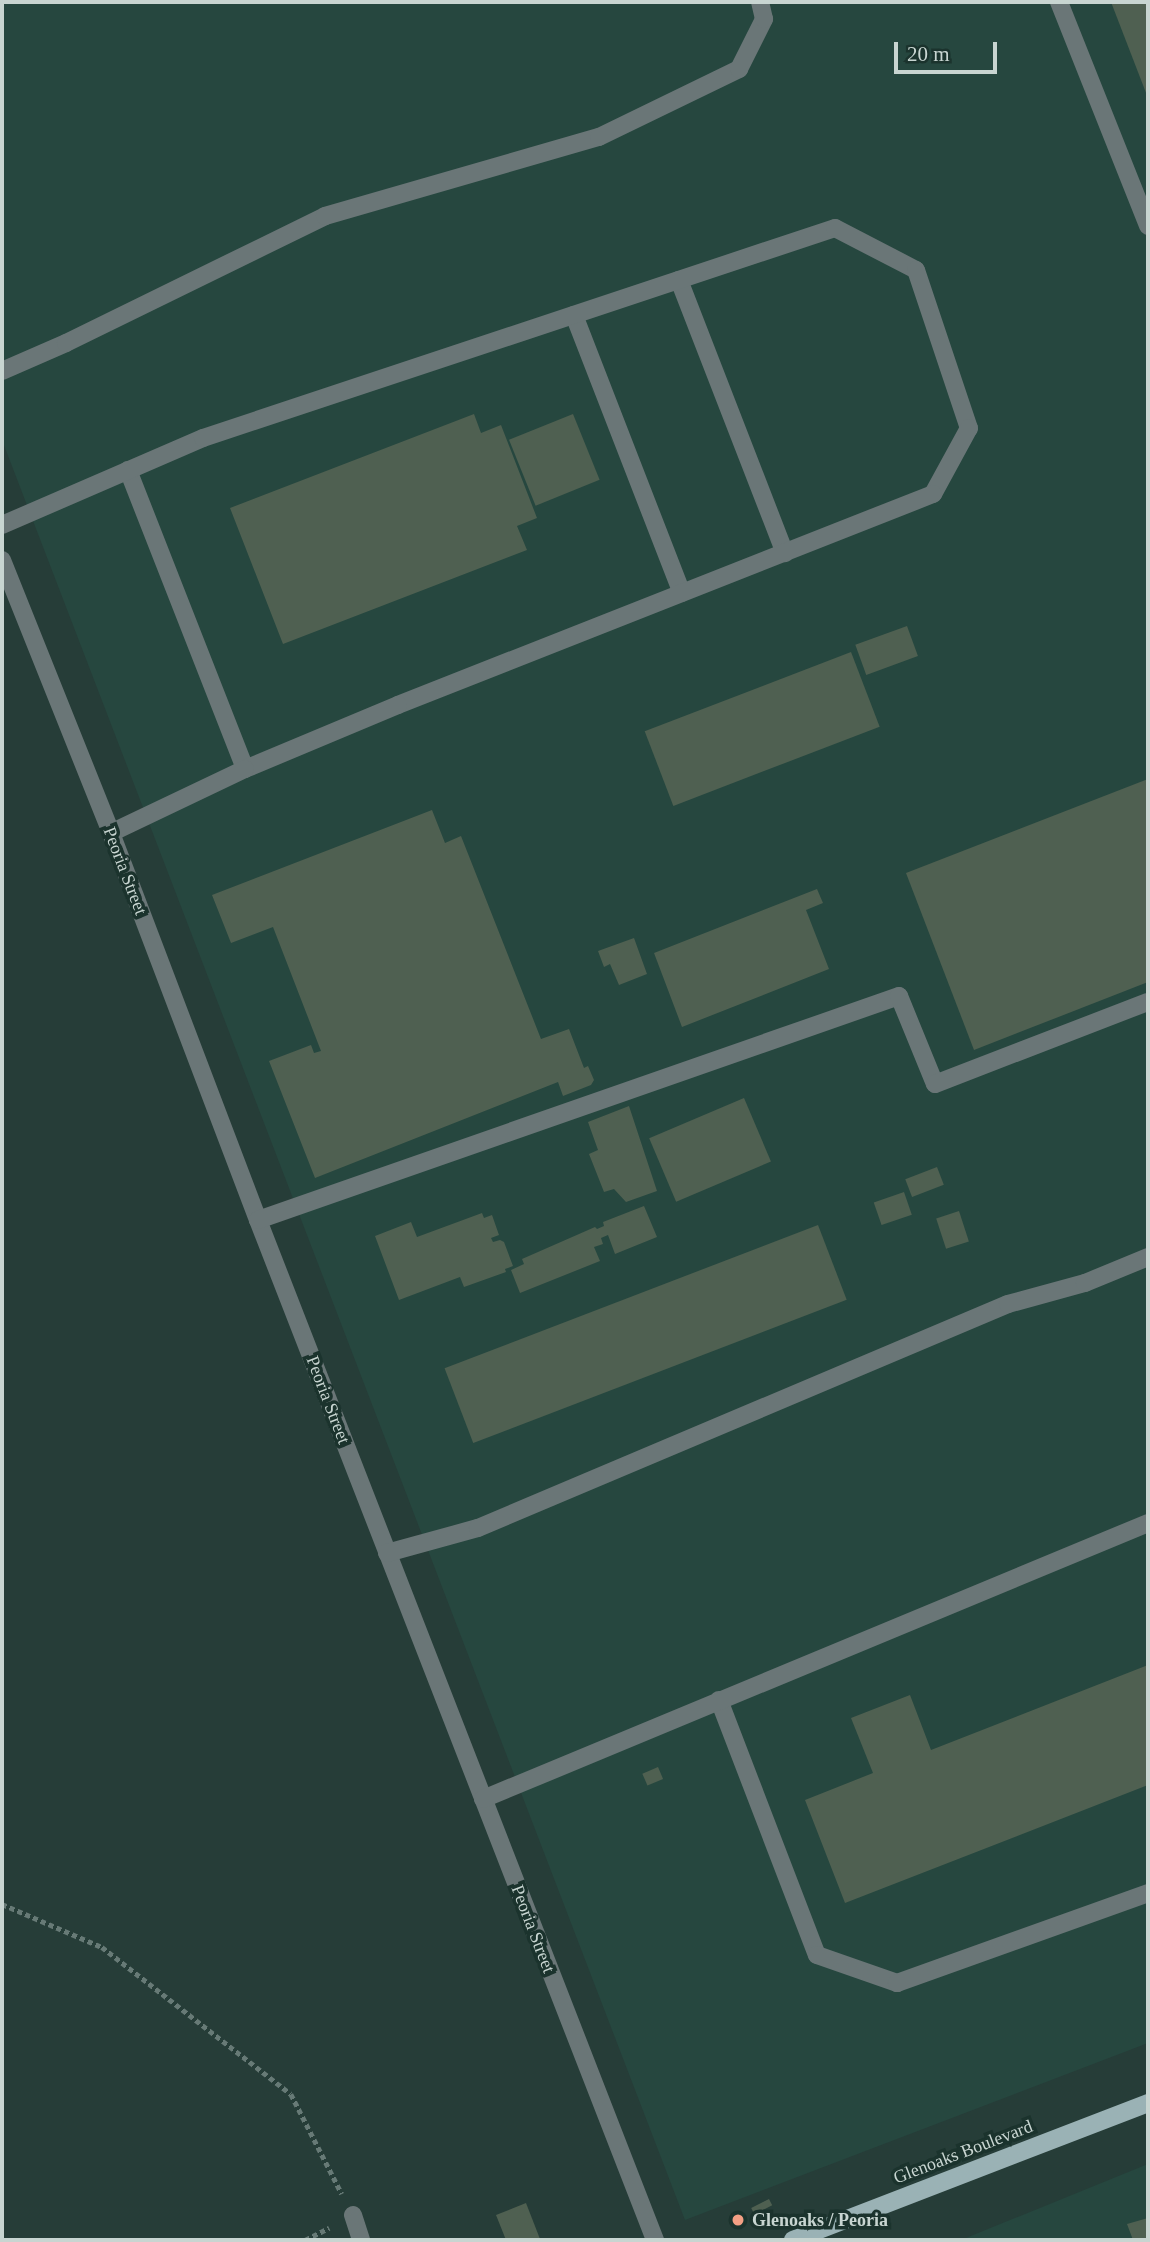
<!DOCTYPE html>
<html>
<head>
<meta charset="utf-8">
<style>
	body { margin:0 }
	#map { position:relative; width:1150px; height:2242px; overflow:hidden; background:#263d38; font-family:"Times New Roman",serif }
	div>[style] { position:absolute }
	.built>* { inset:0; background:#26473f }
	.building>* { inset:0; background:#4f6051; transform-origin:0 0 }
	.path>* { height:4.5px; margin-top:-2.25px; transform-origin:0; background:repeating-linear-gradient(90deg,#677a76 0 5px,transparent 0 8.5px) }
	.minor>* { height:18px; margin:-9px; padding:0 9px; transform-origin:9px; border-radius:9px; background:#6a7677 }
	.major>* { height:18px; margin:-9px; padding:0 9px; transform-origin:9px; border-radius:9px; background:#9ab2b5 }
	.dots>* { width:19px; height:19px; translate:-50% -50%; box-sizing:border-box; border:4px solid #1b332d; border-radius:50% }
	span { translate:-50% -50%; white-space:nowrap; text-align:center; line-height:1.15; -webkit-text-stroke:7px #1b332d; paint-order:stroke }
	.street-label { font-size:18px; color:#c8d5d1 }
	.poi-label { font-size:18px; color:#c8d5d1; font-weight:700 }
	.left { translate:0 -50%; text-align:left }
	.frame { position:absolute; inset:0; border:4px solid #c8d5d1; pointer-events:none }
	.scale { position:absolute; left:894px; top:42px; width:103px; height:32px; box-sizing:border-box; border:4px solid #c8d5d1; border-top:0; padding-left:9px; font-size:21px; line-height:24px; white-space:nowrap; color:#c8d5d1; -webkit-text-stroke:5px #1b332d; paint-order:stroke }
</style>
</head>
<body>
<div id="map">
	<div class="built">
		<div style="clip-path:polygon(2px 2px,1148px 2px,1148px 2043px,685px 2220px,2px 440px)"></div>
		<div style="clip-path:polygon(1148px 2164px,1148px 2240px,961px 2240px)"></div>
	</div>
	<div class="building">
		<div style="clip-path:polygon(1111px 2px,1148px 2px,1148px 98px)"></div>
		<div style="clip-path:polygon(474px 414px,481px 433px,501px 425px,537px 518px,517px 526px,527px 550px,283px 644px,230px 508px)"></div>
		<div style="left:573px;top:414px;width:71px;height:69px;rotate:68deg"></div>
		<div style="left:907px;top:626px;width:32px;height:55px;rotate:70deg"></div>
		<div style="left:851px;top:652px;width:80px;height:221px;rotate:69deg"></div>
		<div style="clip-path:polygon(1148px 779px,1148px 982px,974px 1050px,906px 873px)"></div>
		<div style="clip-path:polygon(432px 810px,445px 843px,461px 836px,541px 1039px,569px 1029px,584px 1068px,588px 1066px,594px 1080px,591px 1085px,563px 1096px,558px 1082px,315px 1178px,269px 1061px,311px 1045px,314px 1053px,321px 1051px,273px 927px,231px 943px,212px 895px)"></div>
		<div style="clip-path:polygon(817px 889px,823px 903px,806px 910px,829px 969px,682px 1027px,654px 953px)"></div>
		<div style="clip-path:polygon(634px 938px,647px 974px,619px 985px,610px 964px,604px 967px,598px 951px)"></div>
		<div style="left:744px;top:1098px;width:69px;height:103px;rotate:67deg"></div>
		<div style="clip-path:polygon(629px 1106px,657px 1191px,626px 1202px,614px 1189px,604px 1192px,589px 1154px,598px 1150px,588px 1122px)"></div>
		<div style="left:937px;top:1167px;width:19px;height:34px;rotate:69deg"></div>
		<div style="left:904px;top:1192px;width:24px;height:32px;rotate:71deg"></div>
		<div style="clip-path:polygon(644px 1206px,657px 1237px,615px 1254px,608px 1235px,601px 1238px,603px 1244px,594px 1247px,600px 1261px,520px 1293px,511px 1270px,524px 1264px,522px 1259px,595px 1227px,597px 1229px,604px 1226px,603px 1222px)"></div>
		<div style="left:959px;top:1211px;width:32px;height:24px;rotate:72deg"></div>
		<div style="clip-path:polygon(482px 1213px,484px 1218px,492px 1215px,499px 1235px,491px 1238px,493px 1242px,500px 1240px,504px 1242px,513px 1266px,505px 1269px,506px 1272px,464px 1287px,460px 1277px,399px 1300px,375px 1236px,411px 1222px,417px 1237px)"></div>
		<div style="left:818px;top:1225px;width:80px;height:400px;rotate:69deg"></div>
		<div style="clip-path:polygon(1148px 1665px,1148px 1785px,845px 1903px,805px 1800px,873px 1773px,851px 1718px,910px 1695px,931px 1750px)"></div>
		<div style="left:658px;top:1767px;width:13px;height:17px;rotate:67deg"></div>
		<div style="left:769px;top:2199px;width:7px;height:20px;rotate:63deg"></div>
		<div style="clip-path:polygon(526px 2203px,540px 2239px,506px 2240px,496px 2215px)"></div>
		<div style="clip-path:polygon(1148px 2218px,1148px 2240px,1133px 2240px,1127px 2224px)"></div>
	</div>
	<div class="path">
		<div style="left:2px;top:1904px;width:109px;rotate:23.3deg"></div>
		<div style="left:102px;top:1947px;width:239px;rotate:37.9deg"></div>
		<div style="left:291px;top:2094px;width:112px;rotate:63deg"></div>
		<div style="left:305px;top:2240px;width:27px;rotate:-27deg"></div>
	</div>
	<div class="minor">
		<div style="left:1059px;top:2px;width:241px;rotate:68.3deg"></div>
		<div style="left:679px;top:280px;width:293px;rotate:68.8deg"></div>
		<div style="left:574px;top:315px;width:298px;rotate:68.8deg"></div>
		<div style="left:2px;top:371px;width:70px;rotate:-23.6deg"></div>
		<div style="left:66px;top:343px;width:288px;rotate:-26.1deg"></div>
		<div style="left:325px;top:216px;width:285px;rotate:-16.1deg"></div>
		<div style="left:599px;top:137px;width:156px;rotate:-25.9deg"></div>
		<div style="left:739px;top:69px;width:56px;rotate:-63.4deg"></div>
		<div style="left:764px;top:19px;width:17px;rotate:-103deg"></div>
		<div style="left:128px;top:470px;width:321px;rotate:68.6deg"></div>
		<div style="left:2px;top:525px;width:219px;rotate:-23.4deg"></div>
		<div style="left:203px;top:438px;width:666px;rotate:-18.38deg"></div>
		<div style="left:835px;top:228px;width:91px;rotate:27.4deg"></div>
		<div style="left:916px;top:270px;width:167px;rotate:71.5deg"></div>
		<div style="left:969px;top:428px;width:75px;rotate:118.6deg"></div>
		<div style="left:933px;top:494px;width:575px;rotate:158.48deg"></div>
		<div style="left:398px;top:705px;width:166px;rotate:157.3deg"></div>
		<div style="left:245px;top:769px;width:148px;rotate:154.5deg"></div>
		<div style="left:2px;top:560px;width:294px;rotate:68.2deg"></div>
		<div style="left:111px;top:833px;width:414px;rotate:69.2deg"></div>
		<div style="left:258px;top:1220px;width:1095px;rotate:68.73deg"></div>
		<div style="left:258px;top:1220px;width:679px;rotate:-19.26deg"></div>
		<div style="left:899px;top:996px;width:95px;rotate:67.8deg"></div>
		<div style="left:935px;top:1084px;width:228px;rotate:-21.1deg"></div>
		<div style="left:387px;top:1553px;width:94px;rotate:-15.4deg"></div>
		<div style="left:478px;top:1528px;width:575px;rotate:-22.91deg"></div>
		<div style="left:1008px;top:1304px;width:80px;rotate:-15.3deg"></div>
		<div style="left:1085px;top:1283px;width:68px;rotate:-22.4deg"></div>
		<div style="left:719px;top:1700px;width:273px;rotate:69deg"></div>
		<div style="left:817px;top:1955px;width:85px;rotate:19.3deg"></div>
		<div style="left:897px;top:1983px;width:267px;rotate:-19.7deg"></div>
		<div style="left:483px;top:1799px;width:720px;rotate:-22.54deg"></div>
		<div style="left:353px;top:2215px;width:26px;rotate:72deg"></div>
	</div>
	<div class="major">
		<div style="left:793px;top:2240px;width:381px;rotate:-21.1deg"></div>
	</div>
	<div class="dots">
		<div style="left:738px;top:2220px;background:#f39f84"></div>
	</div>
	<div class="street-label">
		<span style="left:125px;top:871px;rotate:69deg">Peoria Street</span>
		<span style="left:328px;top:1400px;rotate:69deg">Peoria Street</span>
		<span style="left:533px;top:1929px;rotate:69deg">Peoria Street</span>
		<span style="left:963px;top:2152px;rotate:-21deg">Glenoaks Boulevard</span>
	</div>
	<div class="poi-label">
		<span class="left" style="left:752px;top:2220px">Glenoaks / Peoria</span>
	</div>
	<div class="frame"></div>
	<div class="scale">20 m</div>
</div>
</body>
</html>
